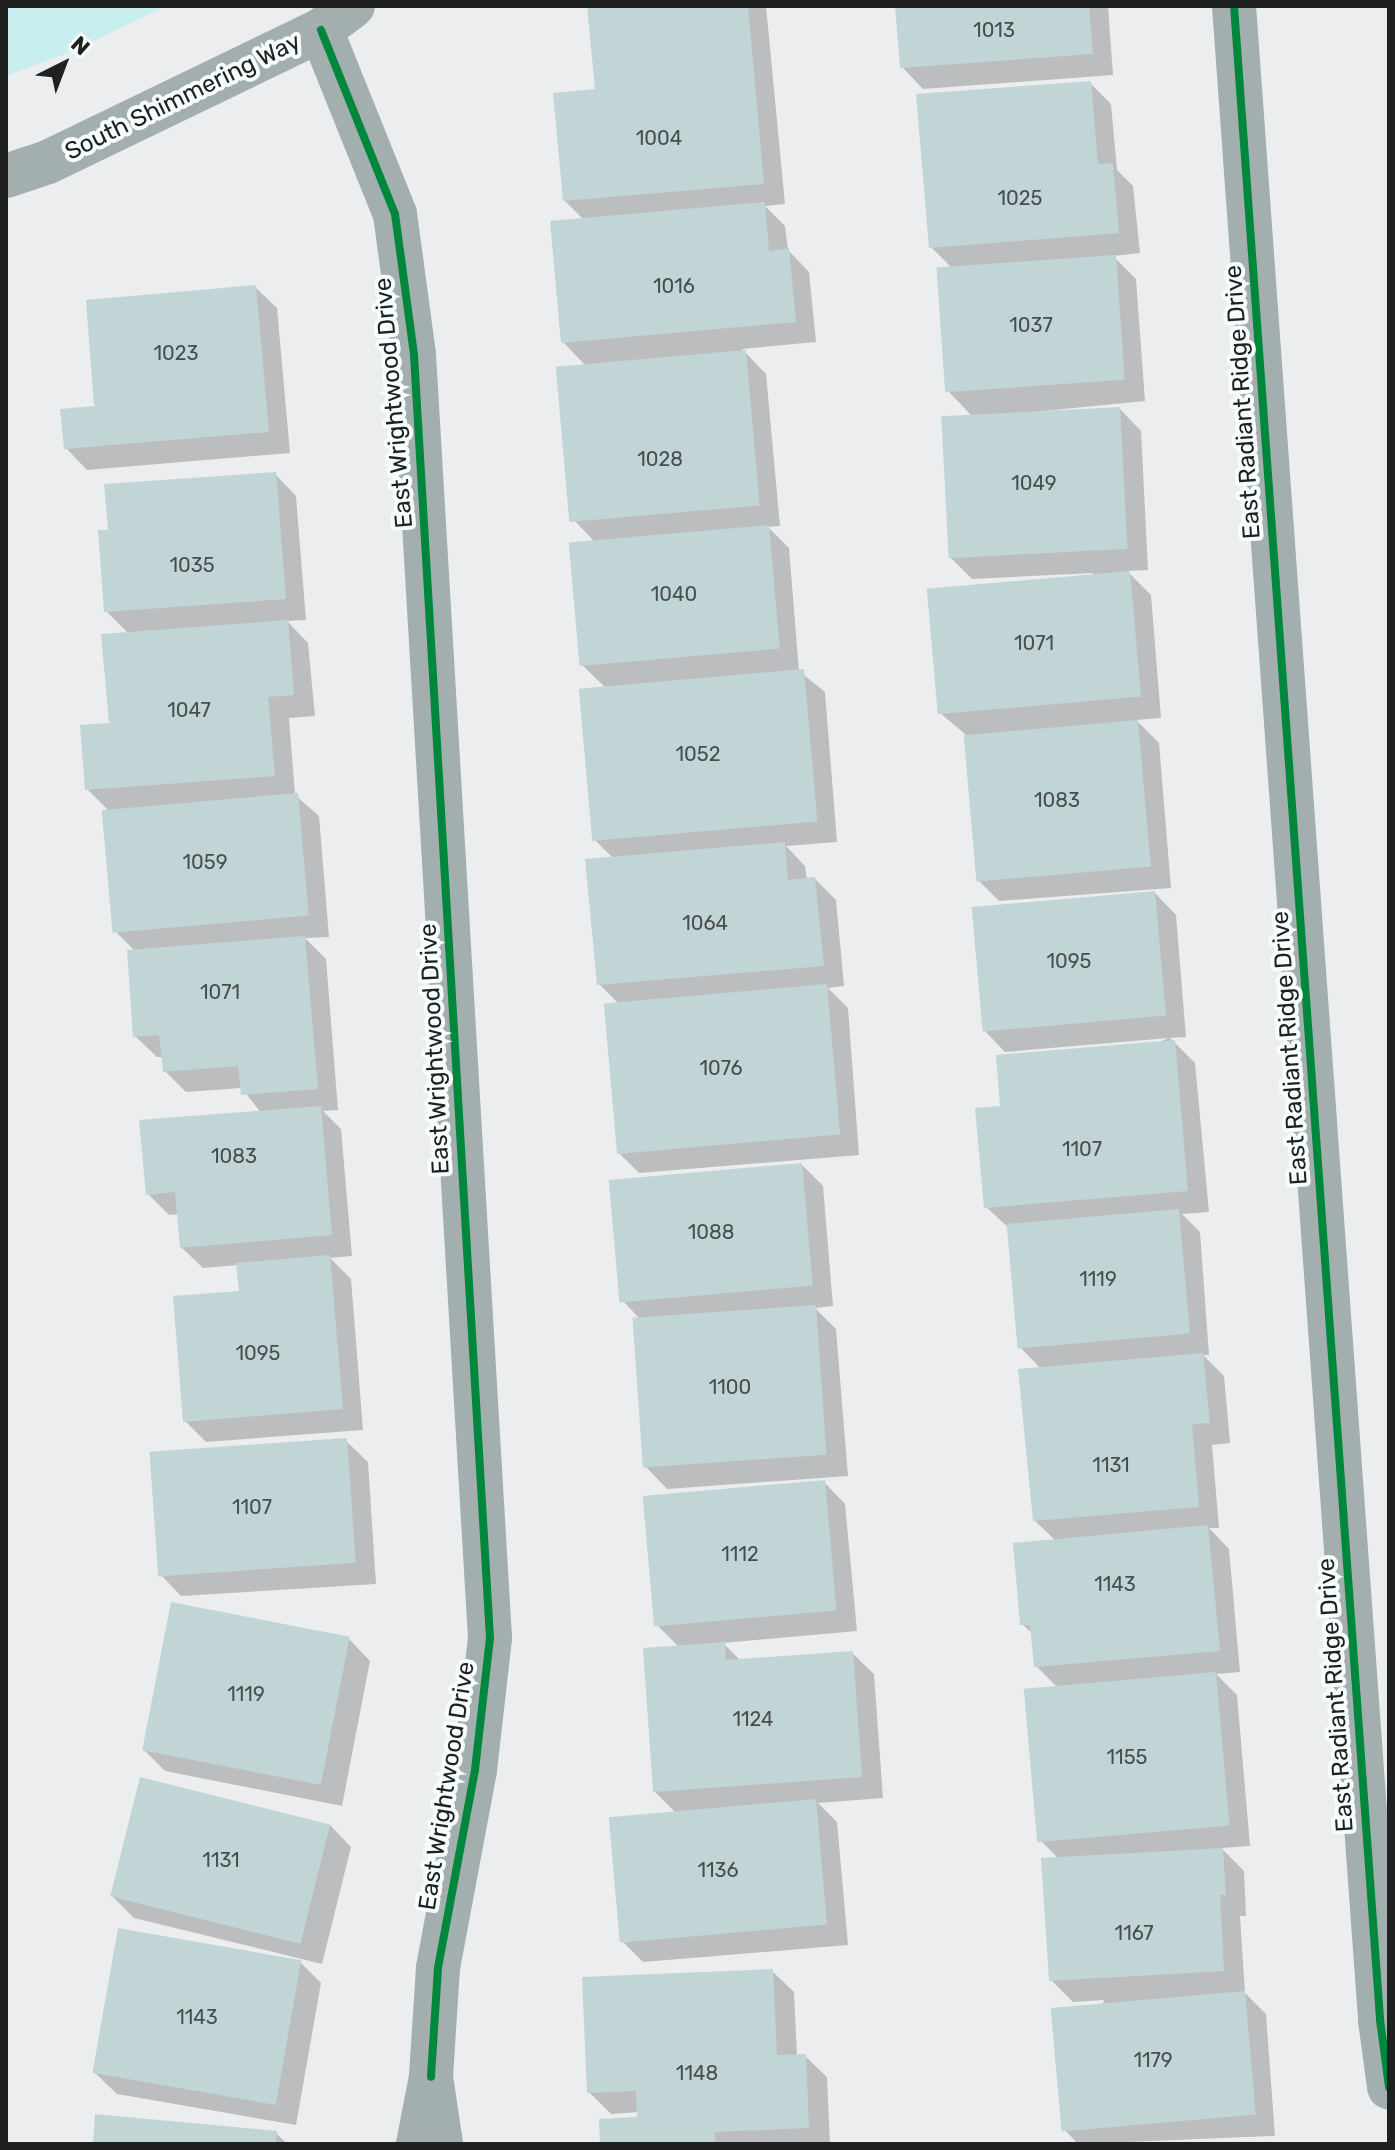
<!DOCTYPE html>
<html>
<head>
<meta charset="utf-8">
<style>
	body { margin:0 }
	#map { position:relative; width:1395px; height:2150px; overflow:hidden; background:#ebedee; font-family:Rubik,sans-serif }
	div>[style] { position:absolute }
	.green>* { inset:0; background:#c9eef0 }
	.shadow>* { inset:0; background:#0003 }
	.building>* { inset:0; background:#c1d5d6; transform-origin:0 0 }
	.street>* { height:44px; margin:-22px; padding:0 22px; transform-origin:22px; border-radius:22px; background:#a3aeaf }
	.cycleway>* { height:8px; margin:-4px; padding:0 4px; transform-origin:4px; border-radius:4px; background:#00873e }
	span { translate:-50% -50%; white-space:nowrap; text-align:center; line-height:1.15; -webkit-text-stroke:8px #f7fcfc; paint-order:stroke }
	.number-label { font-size:20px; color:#484e4e }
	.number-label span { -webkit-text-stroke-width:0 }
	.street-label { font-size:24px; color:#1f2121 }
	.frame { position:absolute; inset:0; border:8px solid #1f2121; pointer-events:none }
	.north { position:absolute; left:24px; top:24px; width:80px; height:80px; -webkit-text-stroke:6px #f7fcfc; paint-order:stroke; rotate:42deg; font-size:22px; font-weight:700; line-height:32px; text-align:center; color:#1f2121 }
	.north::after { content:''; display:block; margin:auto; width:28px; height:36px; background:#1f2121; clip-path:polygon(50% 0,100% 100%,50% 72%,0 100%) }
</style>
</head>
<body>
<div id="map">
	<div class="green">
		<div style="clip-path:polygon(6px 6px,166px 6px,78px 49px,6px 76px)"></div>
	</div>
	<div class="shadow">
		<div style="clip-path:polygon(589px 6px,766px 6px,785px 204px,765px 206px,785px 226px,788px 250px,809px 272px,816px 342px,742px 349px,766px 374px,780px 526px,768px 527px,789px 548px,799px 671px,825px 692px,837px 842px,786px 846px,805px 866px,807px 880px,815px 879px,836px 900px,844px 986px,828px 988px,848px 1008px,859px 1155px,639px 1173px,617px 1151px,618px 1003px,599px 984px,614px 859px,593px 838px,605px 687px,580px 663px,593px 540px,573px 519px,586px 366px,563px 342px,584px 220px,565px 201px,597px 91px)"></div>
		<div style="clip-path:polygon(897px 6px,1108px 6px,1113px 75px,923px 89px,902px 67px)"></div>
		<div style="clip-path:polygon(1090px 83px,1111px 104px,1117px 170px,1133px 186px,1140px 253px,1113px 256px,1136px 279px,1145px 401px,1003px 415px,1120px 409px,1141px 431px,1148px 570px,1127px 571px,1151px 595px,1161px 718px,1136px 720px,1159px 743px,1171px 888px,999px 901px,978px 880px,965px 734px,940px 713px,1094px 573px,972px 579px,950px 557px,973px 417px,949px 392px,954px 270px,931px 247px)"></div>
		<div style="clip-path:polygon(255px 287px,277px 308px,290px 453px,87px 470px,66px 448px,97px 408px)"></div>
		<div style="clip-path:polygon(275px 474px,296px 496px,306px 620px,287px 621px,308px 643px,315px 716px,289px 718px,295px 795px,319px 816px,329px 937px,305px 938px,326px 959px,338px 1110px,323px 1111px,341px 1129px,352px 1256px,330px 1258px,351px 1279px,363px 1430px,206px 1442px,185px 1421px,241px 1293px,238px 1265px,203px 1268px,181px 1247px,179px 1214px,169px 1215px,148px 1194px,261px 1113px,242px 1088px,186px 1092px,165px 1071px,163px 1057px,157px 1057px,135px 1036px,135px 951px,114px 930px,107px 809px,87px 789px,111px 725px,129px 634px,106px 611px,110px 532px)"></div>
		<div style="clip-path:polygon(1155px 893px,1176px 915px,1186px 1037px,1170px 1038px,1195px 1063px,1209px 1212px,1182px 1214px,1200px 1232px,1209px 1355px,1203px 1355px,1224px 1376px,1230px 1443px,1212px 1445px,1219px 1528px,1209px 1528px,1229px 1549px,1240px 1672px,1216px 1674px,1237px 1695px,1250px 1846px,1221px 1848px,1244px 1871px,1246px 1916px,1240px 1916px,1245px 1993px,1266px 2014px,1275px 2136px,1078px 2144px,1063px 2128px,1104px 2000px,1073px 2002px,1051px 1980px,1059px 1859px,1040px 1840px,1058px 1688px,1036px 1666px,1033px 1634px,1022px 1624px,1056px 1541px,1034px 1520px,1041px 1369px,1020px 1347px,1009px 1228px,986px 1207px,1002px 1108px,1169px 1038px,1005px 1052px,984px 1030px)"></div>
		<div style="clip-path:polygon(802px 1165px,823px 1186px,833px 1306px,815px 1308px,836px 1329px,848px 1476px,667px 1489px,646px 1467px,641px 1320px,622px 1300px)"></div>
		<div style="clip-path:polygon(346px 1441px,368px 1462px,376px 1584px,181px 1596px,160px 1574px)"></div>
		<div style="clip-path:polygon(824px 1482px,845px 1504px,857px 1631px,723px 1643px,741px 1661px,852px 1653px,874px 1674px,883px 1798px,818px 1803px,837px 1822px,848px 1945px,643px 1962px,622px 1941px,676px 1813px,655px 1792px,679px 1647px,658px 1626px)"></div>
		<div style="clip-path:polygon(349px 1639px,370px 1661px,342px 1806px,165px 1771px,144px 1750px)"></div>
		<div style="clip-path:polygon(330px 1825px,351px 1847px,322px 1964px,134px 1918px,113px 1897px)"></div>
		<div style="clip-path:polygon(300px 1962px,321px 1983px,296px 2125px,117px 2094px,95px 2073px)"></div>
		<div style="clip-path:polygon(772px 1971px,794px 1992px,797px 2056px,805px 2056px,827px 2077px,830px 2144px,602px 2144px,640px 2119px,639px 2112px,611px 2114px,589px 2092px)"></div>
		<div style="clip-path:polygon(276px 2133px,287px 2144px,95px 2144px)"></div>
	</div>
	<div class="building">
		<div style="clip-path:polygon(587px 6px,748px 6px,764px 184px,563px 201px,553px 93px,595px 89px)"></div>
		<div style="clip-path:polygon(895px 6px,1089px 6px,1093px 54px,900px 68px)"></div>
		<div style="clip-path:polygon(1091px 81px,1098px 164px,1113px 163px,1119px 233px,929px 248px,916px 94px)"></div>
		<div style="clip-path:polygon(765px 202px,769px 251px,789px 248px,796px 322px,561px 343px,550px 221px)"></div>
		<div style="left:1116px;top:255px;width:125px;height:180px;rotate:86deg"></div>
		<div style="clip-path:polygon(256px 285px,269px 432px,64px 449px,60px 409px,94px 406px,86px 300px)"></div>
		<div style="left:746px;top:350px;width:156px;height:191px;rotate:85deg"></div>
		<div style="left:1120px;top:407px;width:142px;height:179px;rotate:87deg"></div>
		<div style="clip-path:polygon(276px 472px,286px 599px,104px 612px,98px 530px,108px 530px,104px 484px)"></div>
		<div style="left:769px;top:525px;width:124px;height:201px;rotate:85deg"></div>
		<div style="left:1130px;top:571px;width:126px;height:204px;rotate:85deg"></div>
		<div style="clip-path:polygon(288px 620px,294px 695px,268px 697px,275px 776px,85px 790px,80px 725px,109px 723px,101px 634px)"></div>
		<div style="left:804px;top:669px;width:153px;height:226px;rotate:85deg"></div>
		<div style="left:1138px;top:720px;width:147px;height:175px;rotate:85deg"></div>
		<div style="left:298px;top:793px;width:123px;height:197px;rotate:85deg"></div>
		<div style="clip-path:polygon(785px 842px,788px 880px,815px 877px,824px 966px,597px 985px,585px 859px)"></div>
		<div style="left:1155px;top:891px;width:125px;height:184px;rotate:85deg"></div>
		<div style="clip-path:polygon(305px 936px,318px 1089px,241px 1095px,238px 1066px,163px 1072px,159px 1035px,133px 1037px,127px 950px)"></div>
		<div style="left:827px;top:984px;width:151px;height:224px;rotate:85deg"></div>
		<div style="clip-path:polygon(1175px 1040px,1188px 1191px,984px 1208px,975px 1108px,1000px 1106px,996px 1055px)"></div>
		<div style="clip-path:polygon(321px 1106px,332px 1235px,180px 1248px,175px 1192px,146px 1195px,139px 1120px)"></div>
		<div style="left:802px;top:1163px;width:123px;height:194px;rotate:85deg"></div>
		<div style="left:1179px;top:1209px;width:125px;height:173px;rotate:85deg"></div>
		<div style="clip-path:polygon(330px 1255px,343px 1409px,183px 1422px,173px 1296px,239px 1291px,236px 1263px)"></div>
		<div style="left:816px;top:1305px;width:150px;height:184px;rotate:86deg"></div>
		<div style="clip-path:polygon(1203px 1353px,1210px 1423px,1192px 1424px,1199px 1507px,1033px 1521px,1018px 1369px)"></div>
		<div style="left:347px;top:1438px;width:125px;height:198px;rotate:86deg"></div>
		<div style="left:825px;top:1480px;width:131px;height:183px;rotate:85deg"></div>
		<div style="clip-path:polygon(1208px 1525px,1220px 1651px,1034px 1667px,1030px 1625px,1020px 1625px,1013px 1543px)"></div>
		<div style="left:171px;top:1602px;width:182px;height:151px;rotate:11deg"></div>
		<div style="clip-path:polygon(725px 1642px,726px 1660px,853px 1651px,862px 1777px,653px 1792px,643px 1648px)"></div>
		<div style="left:1216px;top:1672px;width:154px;height:193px;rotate:85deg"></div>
		<div style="left:140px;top:1777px;width:196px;height:123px;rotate:14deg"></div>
		<div style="left:816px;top:1799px;width:126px;height:208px;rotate:85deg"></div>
		<div style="clip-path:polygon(1223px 1848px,1226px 1895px,1220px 1895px,1224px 1971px,1049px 1981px,1041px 1858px)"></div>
		<div style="left:118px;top:1928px;width:186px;height:147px;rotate:10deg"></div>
		<div style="clip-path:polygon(773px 1969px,777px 2055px,806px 2054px,809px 2128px,715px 2132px,715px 2144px,600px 2144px,599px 2119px,637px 2117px,636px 2091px,587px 2093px,582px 1977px)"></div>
		<div style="left:1245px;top:1991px;width:124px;height:195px;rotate:85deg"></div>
		<div style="clip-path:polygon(95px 2114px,277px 2131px,276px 2144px,93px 2144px)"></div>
	</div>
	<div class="street">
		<div style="left:1234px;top:6px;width:2019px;rotate:85.85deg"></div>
		<div style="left:1380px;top:2020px;width:68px;rotate:82.3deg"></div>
		<div style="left:321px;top:30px;width:198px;rotate:68.1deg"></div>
		<div style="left:395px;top:214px;width:142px;rotate:82.3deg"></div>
		<div style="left:414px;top:355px;width:1285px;rotate:86.61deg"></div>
		<div style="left:490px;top:1638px;width:133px;rotate:96.5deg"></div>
		<div style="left:475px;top:1770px;width:201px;rotate:100.6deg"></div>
		<div style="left:438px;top:1968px;width:109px;rotate:93.7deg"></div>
		<div style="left:6px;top:176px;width:44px;rotate:-18.4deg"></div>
		<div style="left:48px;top:162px;width:303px;rotate:-25.8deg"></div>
		<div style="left:321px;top:30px;width:40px;rotate:-37deg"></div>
		<div style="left:418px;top:2144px;width:68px;rotate:-79deg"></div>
		<div style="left:431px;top:2077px;width:68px;rotate:81.5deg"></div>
	</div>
	<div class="cycleway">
		<div style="left:1234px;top:6px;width:2019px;rotate:85.85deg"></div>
		<div style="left:1380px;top:2020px;width:68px;rotate:82.3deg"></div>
		<div style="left:321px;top:30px;width:198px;rotate:68.1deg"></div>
		<div style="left:395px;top:214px;width:142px;rotate:82.3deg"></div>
		<div style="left:414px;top:355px;width:1285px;rotate:86.61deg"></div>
		<div style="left:490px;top:1638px;width:133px;rotate:96.5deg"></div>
		<div style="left:475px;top:1770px;width:201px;rotate:100.6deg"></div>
		<div style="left:438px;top:1968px;width:109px;rotate:93.7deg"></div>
	</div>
	<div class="number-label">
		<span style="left:994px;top:30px">1013</span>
		<span style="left:659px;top:138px">1004</span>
		<span style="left:1020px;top:198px">1025</span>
		<span style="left:674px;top:286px">1016</span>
		<span style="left:1031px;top:325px">1037</span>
		<span style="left:176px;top:353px">1023</span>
		<span style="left:660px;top:459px">1028</span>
		<span style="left:1034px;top:483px">1049</span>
		<span style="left:192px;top:565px">1035</span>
		<span style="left:674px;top:594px">1040</span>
		<span style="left:1034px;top:643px">1071</span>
		<span style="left:189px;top:710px">1047</span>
		<span style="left:698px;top:754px">1052</span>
		<span style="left:1057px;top:800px">1083</span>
		<span style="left:205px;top:862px">1059</span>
		<span style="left:705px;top:923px">1064</span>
		<span style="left:1069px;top:961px">1095</span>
		<span style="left:220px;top:992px">1071</span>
		<span style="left:721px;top:1068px">1076</span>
		<span style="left:1082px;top:1149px">1107</span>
		<span style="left:234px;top:1156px">1083</span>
		<span style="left:711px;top:1232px">1088</span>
		<span style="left:1098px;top:1279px">1119</span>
		<span style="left:258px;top:1353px">1095</span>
		<span style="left:730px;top:1387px">1100</span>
		<span style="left:1111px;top:1465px">1131</span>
		<span style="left:252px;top:1507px">1107</span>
		<span style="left:740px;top:1554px">1112</span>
		<span style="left:1115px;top:1584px">1143</span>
		<span style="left:246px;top:1694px">1119</span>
		<span style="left:753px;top:1719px">1124</span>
		<span style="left:1127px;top:1757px">1155</span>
		<span style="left:221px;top:1860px">1131</span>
		<span style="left:718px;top:1870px">1136</span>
		<span style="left:1134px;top:1933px">1167</span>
		<span style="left:197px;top:2017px">1143</span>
		<span style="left:1153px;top:2060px">1179</span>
		<span style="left:697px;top:2073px">1148</span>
	</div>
	<div class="street-label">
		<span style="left:183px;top:97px;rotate:-26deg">South Shimmering Way</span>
		<span style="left:1243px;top:402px;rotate:-94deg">East Radiant Ridge Drive</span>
		<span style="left:394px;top:403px;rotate:-95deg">East Wrightwood Drive</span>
		<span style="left:1290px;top:1048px;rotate:-94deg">East Radiant Ridge Drive</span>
		<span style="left:435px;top:1049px;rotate:-93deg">East Wrightwood Drive</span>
		<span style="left:1336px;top:1695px;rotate:-94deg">East Radiant Ridge Drive</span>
		<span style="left:447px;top:1786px;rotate:-81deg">East Wrightwood Drive</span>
	</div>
	<div class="frame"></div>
	<div class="north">N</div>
</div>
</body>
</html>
